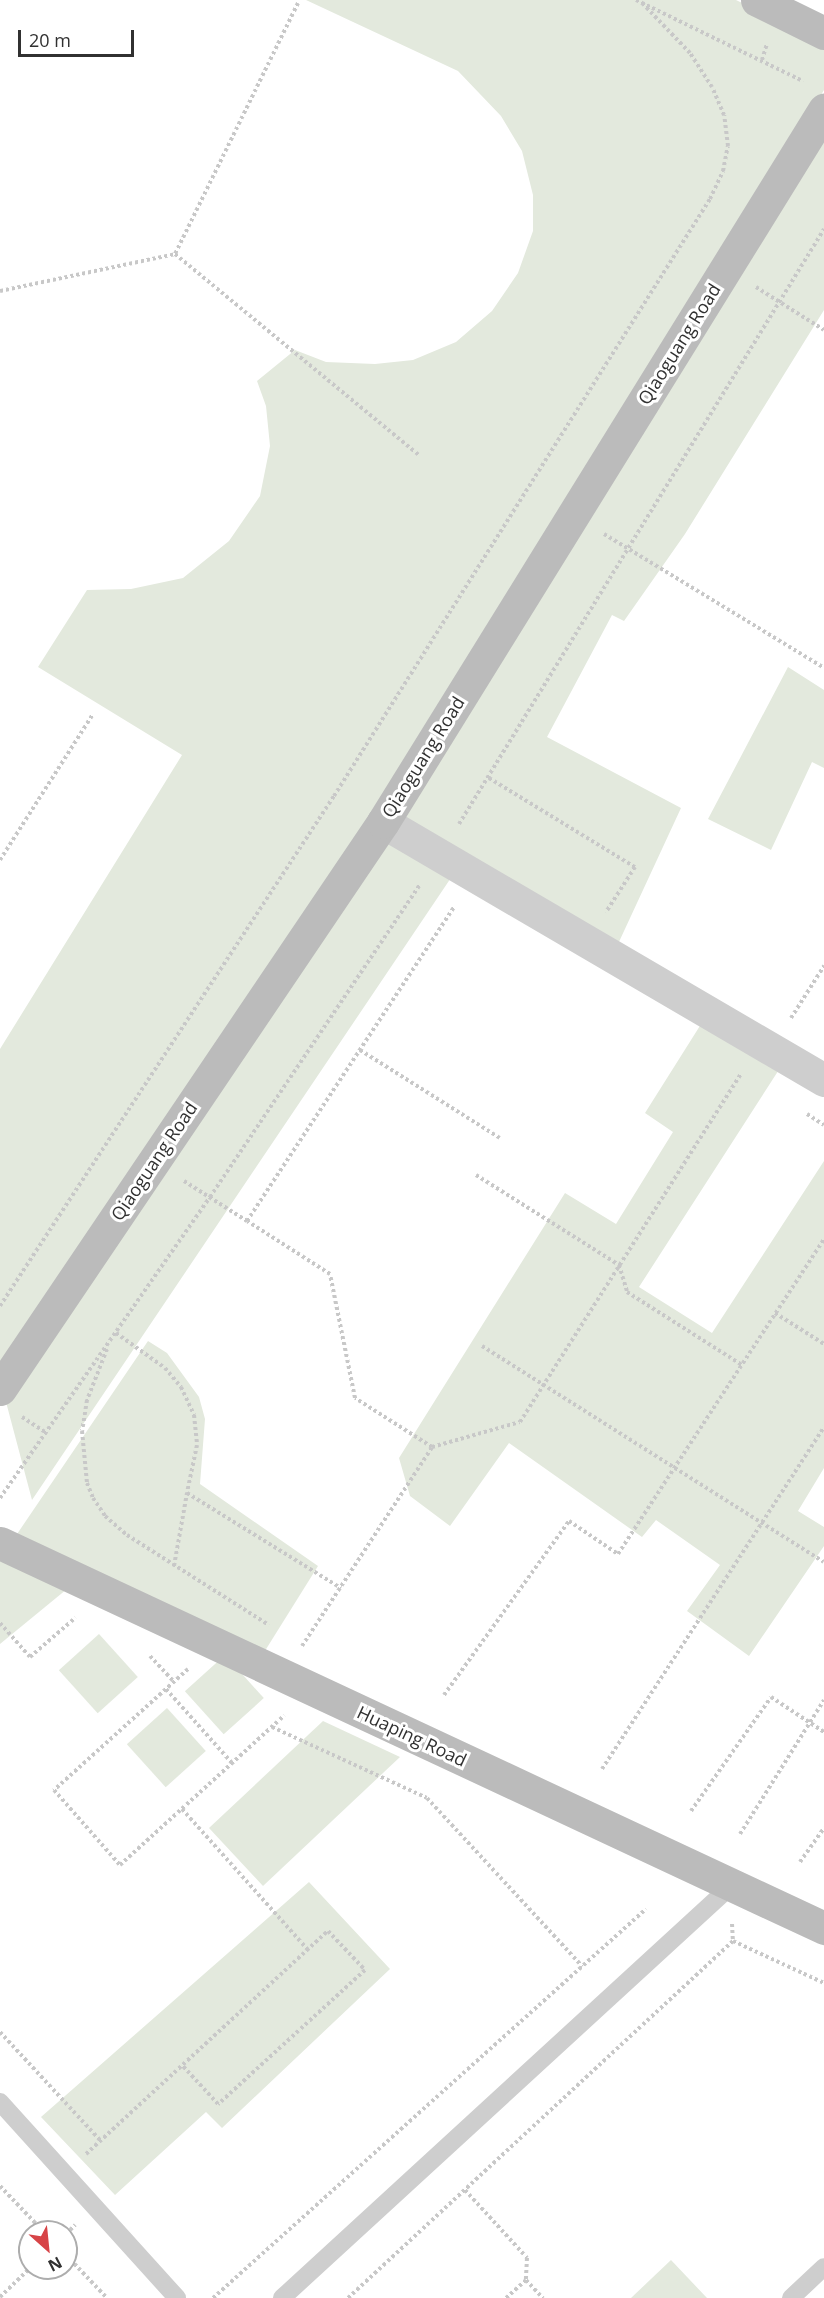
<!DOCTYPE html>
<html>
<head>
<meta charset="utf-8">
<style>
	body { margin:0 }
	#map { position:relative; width:824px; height:2298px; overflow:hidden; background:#fff; font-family:"Open Sans",sans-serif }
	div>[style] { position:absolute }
	.green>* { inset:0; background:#e3e9dd; transform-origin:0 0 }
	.path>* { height:4px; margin-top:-2px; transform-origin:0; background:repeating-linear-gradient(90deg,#c8c8c8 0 3px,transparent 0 6px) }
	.lane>* { height:18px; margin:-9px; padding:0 9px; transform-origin:9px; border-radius:9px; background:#cecece }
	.street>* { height:33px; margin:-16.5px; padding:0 16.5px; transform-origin:16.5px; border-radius:16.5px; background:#cecece }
	.secondary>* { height:33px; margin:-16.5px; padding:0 16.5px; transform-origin:16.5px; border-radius:16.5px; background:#bbb }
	span { translate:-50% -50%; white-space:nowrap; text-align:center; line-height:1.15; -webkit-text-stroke:6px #fff; paint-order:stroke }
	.street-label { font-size:18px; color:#313131 }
	.north { position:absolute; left:18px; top:2220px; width:60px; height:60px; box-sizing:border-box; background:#fff; border:2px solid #adadad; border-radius:50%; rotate:153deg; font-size:16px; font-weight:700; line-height:24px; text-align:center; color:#313131 }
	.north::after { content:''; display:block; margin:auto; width:21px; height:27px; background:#d74447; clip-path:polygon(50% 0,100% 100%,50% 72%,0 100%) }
	.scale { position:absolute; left:18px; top:30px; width:116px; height:27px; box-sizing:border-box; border:3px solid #313131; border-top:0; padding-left:8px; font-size:18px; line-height:21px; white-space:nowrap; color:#313131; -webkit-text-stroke:4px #fff; paint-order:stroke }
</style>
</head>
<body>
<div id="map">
	<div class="green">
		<div style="clip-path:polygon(306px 0,736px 0,824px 43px,824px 90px,380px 820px,0 1380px,0 1049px,182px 755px,38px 667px,87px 590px,131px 589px,183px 578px,229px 541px,260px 496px,270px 446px,266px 406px,257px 381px,295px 350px,326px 362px,375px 364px,413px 360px,456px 342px,492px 311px,518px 273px,533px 231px,533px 195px,522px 151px,501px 116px,458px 71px)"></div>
		<div style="clip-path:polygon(824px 135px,824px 310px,685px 534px,624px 621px,612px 615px,547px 737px,681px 808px,618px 944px,465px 857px,32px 1500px,6px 1402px)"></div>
		<div style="clip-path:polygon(788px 667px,824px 690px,824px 768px,812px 762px,771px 850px,708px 819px)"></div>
		<div style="clip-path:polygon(703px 1021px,782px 1065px,639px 1287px,712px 1333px,824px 1161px,824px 1468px,798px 1511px,824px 1527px,824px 1546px,749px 1656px,687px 1611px,720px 1565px,656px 1520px,642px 1537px,509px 1443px,450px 1526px,410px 1496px,399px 1458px,565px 1193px,616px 1224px,673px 1132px,645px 1113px)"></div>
		<div style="clip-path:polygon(148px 1341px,167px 1353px,199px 1397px,205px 1419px,200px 1484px,318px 1566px,263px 1654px,13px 1540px)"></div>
		<div style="clip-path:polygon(0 1557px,67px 1589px,0 1644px)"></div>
		<div style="left:99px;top:1634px;width:58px;height:54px;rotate:48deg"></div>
		<div style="left:225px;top:1655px;width:58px;height:54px;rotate:48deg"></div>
		<div style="left:167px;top:1708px;width:58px;height:54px;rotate:48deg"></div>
		<div style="clip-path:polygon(323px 1721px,400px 1757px,263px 1886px,209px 1828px)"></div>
		<div style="clip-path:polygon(309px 1882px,390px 1969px,222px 2128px,206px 2112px,115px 2195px,41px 2117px)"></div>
		<div style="clip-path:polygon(671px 2260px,707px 2298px,631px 2298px)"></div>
	</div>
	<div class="path">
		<div style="left:636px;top:0;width:186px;rotate:25.9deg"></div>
		<div style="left:298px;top:3px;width:280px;rotate:116.1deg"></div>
		<div style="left:175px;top:254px;width:316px;rotate:39.5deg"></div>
		<div style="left:762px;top:60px;width:17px;rotate:-73deg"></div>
		<div style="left:756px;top:287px;width:80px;rotate:32.3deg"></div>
		<div style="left:0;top:291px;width:179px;rotate:-11.9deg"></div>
		<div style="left:604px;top:534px;width:258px;rotate:31.3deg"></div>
		<div style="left:489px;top:778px;width:171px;rotate:31.4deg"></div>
		<div style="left:635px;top:867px;width:54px;rotate:122.8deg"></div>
		<div style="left:459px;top:824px;width:698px;rotate:-58.47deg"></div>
		<div style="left:0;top:860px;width:173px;rotate:-57.5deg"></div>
		<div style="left:791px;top:1018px;width:62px;rotate:-57.6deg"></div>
		<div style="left:360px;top:1050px;width:165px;rotate:32.2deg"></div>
		<div style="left:807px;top:1114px;width:20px;rotate:33deg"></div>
		<div style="left:476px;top:1175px;width:169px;rotate:32.2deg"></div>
		<div style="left:619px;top:1265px;width:28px;rotate:73deg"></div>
		<div style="left:627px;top:1292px;width:136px;rotate:32.4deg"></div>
		<div style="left:184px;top:1181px;width:75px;rotate:32.4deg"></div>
		<div style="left:0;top:1306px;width:610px;rotate:-56.78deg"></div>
		<div style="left:334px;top:796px;width:706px;rotate:-57.8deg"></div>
		<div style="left:710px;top:199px;width:31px;rotate:-65deg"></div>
		<div style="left:723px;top:171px;width:25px;rotate:-79deg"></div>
		<div style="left:728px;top:146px;width:31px;rotate:-97deg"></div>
		<div style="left:724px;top:115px;width:30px;rotate:-113deg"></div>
		<div style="left:712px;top:87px;width:40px;rotate:-122.9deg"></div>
		<div style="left:690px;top:53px;width:69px;rotate:-133.8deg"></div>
		<div style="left:775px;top:1313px;width:58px;rotate:32.3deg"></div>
		<div style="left:116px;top:1333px;width:60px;rotate:35.5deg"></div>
		<div style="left:165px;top:1368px;width:25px;rotate:50deg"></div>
		<div style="left:181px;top:1387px;width:31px;rotate:65deg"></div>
		<div style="left:194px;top:1415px;width:30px;rotate:84deg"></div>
		<div style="left:197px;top:1445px;width:49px;rotate:101.8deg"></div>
		<div style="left:187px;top:1493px;width:181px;rotate:31.7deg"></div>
		<div style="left:482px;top:1346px;width:404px;rotate:32.3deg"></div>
		<div style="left:107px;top:1349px;width:55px;rotate:111.4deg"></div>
		<div style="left:87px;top:1400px;width:31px;rotate:99deg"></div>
		<div style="left:82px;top:1431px;width:52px;rotate:84.5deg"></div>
		<div style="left:87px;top:1483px;width:16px;rotate:68deg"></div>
		<div style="left:93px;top:1498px;width:22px;rotate:56deg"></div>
		<div style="left:105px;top:1516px;width:29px;rotate:41deg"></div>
		<div style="left:127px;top:1535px;width:168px;rotate:32.4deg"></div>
		<div style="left:22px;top:1417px;width:30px;rotate:33deg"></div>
		<div style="left:432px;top:1447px;width:91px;rotate:-15.9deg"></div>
		<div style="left:520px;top:1422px;width:412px;rotate:-57.6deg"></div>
		<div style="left:0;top:1498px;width:367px;rotate:-55.1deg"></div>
		<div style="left:210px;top:1197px;width:377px;rotate:-56.1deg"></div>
		<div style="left:174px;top:1566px;width:74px;rotate:-79.9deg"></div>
		<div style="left:0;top:1623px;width:45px;rotate:48.6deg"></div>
		<div style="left:30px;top:1657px;width:60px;rotate:-40.9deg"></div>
		<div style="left:302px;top:1646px;width:238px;rotate:-56.8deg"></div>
		<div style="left:432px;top:1447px;width:91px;rotate:-147.5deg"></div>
		<div style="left:355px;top:1398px;width:126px;rotate:-101.4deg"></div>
		<div style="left:330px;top:1274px;width:98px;rotate:-147.4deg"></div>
		<div style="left:247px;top:1221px;width:376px;rotate:-56.6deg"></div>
		<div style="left:150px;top:1656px;width:35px;rotate:47deg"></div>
		<div style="left:188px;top:1669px;width:181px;rotate:137.9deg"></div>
		<div style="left:54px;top:1790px;width:100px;rotate:48.7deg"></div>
		<div style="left:120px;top:1865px;width:222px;rotate:-42.3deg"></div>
		<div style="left:166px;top:1689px;width:99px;rotate:48.3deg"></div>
		<div style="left:444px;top:1695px;width:214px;rotate:-54.3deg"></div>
		<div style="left:569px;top:1521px;width:59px;rotate:34deg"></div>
		<div style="left:618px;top:1554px;width:376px;rotate:-56.8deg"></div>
		<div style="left:272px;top:1727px;width:170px;rotate:24.6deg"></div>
		<div style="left:427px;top:1798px;width:229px;rotate:47.3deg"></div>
		<div style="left:602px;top:1769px;width:408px;rotate:-57deg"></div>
		<div style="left:182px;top:1809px;width:189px;rotate:48.2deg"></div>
		<div style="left:691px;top:1811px;width:139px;rotate:-54.9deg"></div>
		<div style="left:771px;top:1697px;width:64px;rotate:33.4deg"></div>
		<div style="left:740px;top:1834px;width:158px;rotate:-57.9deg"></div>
		<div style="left:800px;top:1862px;width:42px;rotate:-54.8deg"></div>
		<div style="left:732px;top:1924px;width:17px;rotate:87deg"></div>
		<div style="left:0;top:2032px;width:149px;rotate:47.2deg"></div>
		<div style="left:86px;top:2154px;width:329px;rotate:-42.7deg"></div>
		<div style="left:328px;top:1931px;width:54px;rotate:46.5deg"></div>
		<div style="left:365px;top:1970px;width:199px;rotate:137.6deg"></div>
		<div style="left:218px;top:2104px;width:53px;rotate:-132.7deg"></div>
		<div style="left:0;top:2186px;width:64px;rotate:46.3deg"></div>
		<div style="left:465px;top:2190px;width:92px;rotate:47.6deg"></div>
		<div style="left:527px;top:2258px;width:22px;rotate:93deg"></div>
		<div style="left:66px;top:2234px;width:13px;rotate:-45deg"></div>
		<div style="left:66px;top:2255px;width:59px;rotate:46.4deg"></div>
		<div style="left:0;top:2297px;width:42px;rotate:-44deg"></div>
		<div style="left:213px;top:2298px;width:582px;rotate:-41.94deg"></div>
		<div style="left:348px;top:2298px;width:525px;rotate:-42.84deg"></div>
		<div style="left:733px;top:1941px;width:100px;rotate:24.8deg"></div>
		<div style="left:506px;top:2298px;width:27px;rotate:-42deg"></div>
		<div style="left:526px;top:2280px;width:25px;rotate:47deg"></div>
	</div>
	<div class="lane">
		<div style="left:0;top:2102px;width:264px;rotate:47.9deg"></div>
		<div style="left:282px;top:2298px;width:611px;rotate:-42.55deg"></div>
		<div style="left:791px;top:2298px;width:45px;rotate:-43.2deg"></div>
	</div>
	<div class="street">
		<div style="left:383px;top:822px;width:511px;rotate:30.33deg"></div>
	</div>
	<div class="secondary">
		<div style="left:757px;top:0;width:75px;rotate:26.2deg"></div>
		<div style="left:0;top:1389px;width:684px;rotate:-55.96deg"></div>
		<div style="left:383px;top:822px;width:838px;rotate:-58.23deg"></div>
		<div style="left:0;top:1543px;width:910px;rotate:25.04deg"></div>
	</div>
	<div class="street-label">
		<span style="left:679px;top:344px;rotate:-58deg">Qiaoguang Road</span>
		<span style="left:423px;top:757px;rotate:-58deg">Qiaoguang Road</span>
		<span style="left:154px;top:1161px;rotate:-56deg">Qiaoguang Road</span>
		<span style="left:412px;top:1736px;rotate:25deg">Huaping Road</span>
	</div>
	<div class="north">N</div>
	<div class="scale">20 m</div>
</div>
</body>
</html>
